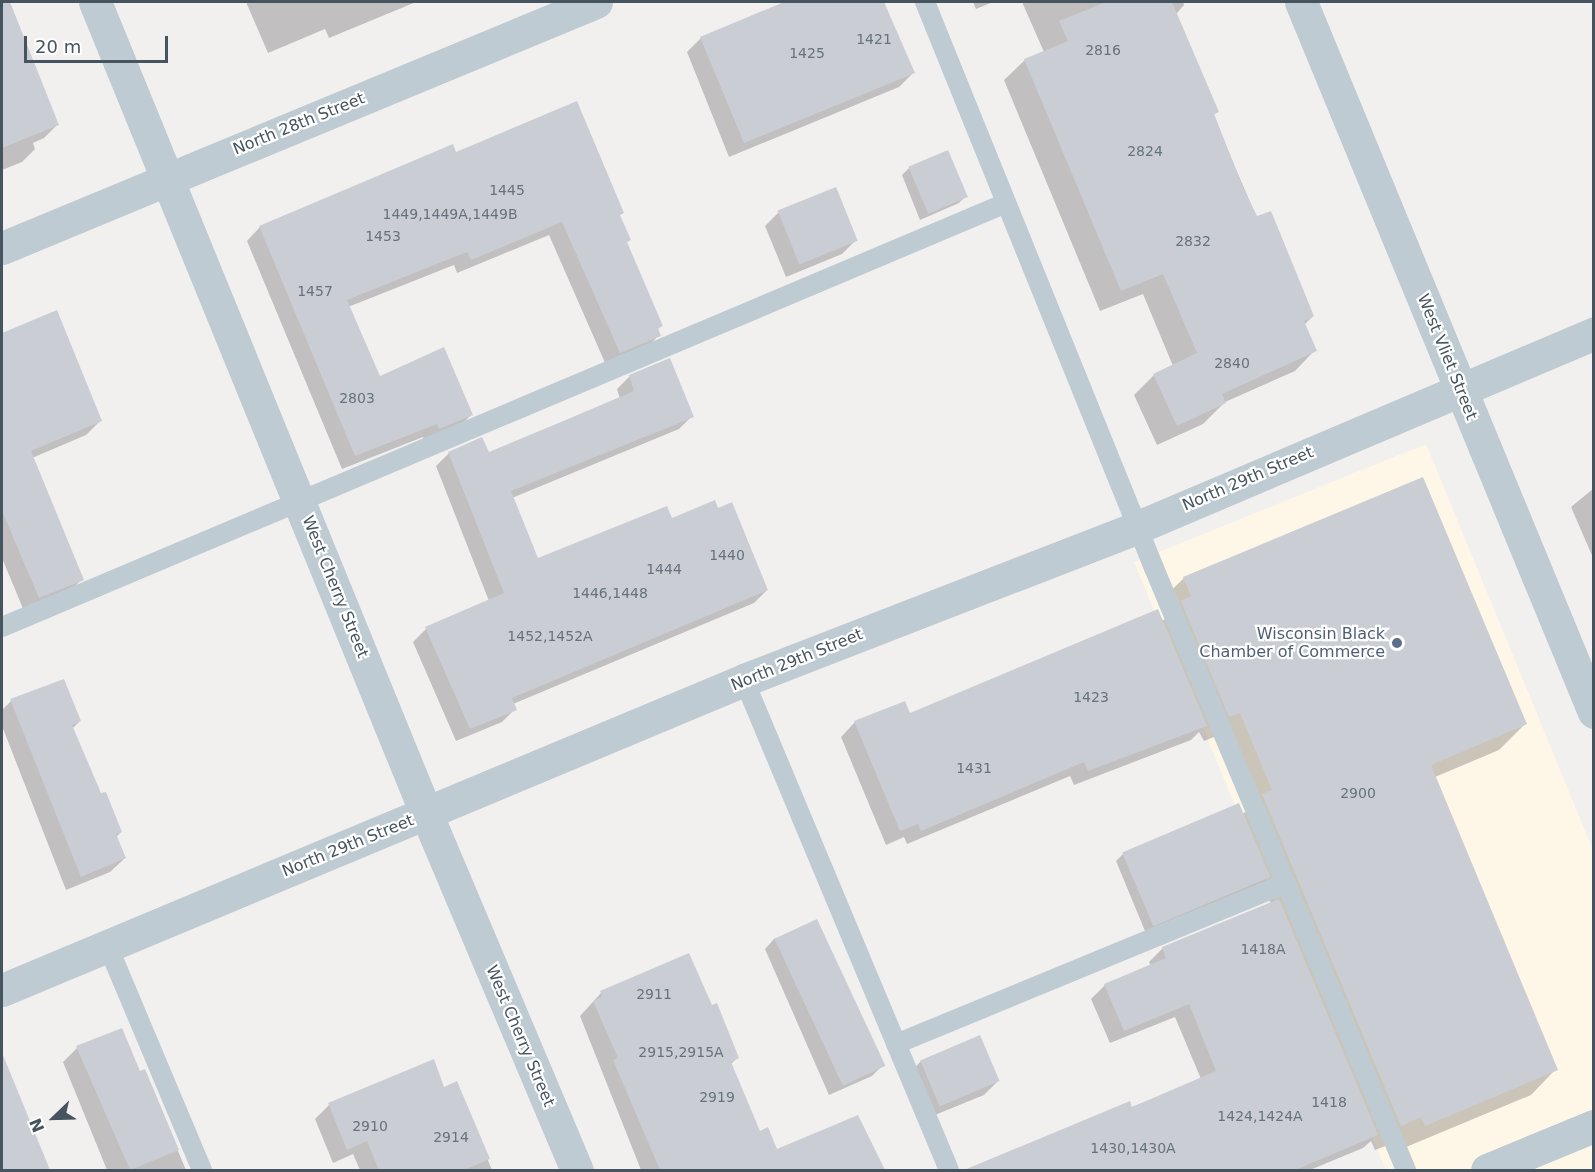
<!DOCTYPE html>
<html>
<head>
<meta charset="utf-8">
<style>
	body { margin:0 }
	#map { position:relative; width:1595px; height:1172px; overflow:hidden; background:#f2efef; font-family:"DejaVu Sans",sans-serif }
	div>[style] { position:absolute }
	.commercial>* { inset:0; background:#fef6e7 }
	.shadow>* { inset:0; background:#0003 }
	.building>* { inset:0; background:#caced4; transform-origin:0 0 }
	.service>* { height:20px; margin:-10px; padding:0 10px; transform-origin:10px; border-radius:10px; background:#becbd2 }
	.minor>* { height:33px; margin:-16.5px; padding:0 16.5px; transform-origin:16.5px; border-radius:16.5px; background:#becbd2 }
	.tertiary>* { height:33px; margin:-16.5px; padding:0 16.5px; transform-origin:16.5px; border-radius:16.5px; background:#becbd2 }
	.dots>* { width:16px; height:16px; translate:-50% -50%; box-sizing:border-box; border:3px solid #fff; border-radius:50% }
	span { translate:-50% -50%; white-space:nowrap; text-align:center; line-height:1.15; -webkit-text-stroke:4.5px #fff; paint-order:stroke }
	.number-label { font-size:14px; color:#66727c }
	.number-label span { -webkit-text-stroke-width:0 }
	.street-label { font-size:16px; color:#45545e }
	.service-label { font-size:16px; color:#4e5e75 }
	.right { translate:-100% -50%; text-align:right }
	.frame { position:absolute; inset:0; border:3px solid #45545e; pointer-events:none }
	.north { position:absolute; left:24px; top:1088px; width:60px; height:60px; -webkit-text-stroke:4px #fff; paint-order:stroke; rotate:247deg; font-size:16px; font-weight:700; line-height:24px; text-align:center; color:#45545e }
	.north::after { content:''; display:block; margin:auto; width:21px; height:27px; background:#45545e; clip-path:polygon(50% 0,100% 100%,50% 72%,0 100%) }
	.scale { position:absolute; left:24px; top:36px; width:144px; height:27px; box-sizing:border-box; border:3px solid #45545e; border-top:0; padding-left:8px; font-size:18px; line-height:21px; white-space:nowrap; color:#45545e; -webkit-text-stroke:4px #fff; paint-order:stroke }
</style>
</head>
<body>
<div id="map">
	<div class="commercial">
		<div style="clip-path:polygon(1426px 444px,1593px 850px,1593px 1170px,1386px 1170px,1134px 562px)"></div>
	</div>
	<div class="shadow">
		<div style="clip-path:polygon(246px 2px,416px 2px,329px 38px,325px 29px,268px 53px)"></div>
		<div style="clip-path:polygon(788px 2px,794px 11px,818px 12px,843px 2px,883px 2px,913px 73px,899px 87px,729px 157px,687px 52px,701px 38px)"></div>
		<div style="clip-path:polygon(973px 2px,993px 2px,976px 9px)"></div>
		<div style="clip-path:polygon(1022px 2px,1183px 2px,1184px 5px,1176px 14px,1217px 112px,1213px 116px,1257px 218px,1313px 316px,1304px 325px,1315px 350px,1295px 371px,1225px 402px,1203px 424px,1157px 445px,1134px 395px,1154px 375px,1173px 366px,1143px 294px,1100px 311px,1004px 80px,1025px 60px,1044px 52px)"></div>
		<div style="clip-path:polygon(2px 13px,58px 124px,44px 138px,33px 143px,35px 149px,22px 162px,2px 170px)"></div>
		<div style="clip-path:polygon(455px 154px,622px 213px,619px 216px,629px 240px,626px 243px,661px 326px,657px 330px,659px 335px,646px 349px,606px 365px,549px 235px,457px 273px,454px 265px,348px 307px,379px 378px,471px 415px,458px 428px,425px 442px,423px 437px,342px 469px,247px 241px,260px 227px)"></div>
		<div style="clip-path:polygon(909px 168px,966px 196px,959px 203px,920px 220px,902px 175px)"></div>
		<div style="clip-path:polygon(779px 212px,856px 240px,842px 254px,786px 277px,765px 226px)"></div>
		<div style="clip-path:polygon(56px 312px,100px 421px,86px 435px,32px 458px,82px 579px,68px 593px,24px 611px,2px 558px,2px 335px)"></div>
		<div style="clip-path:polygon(630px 376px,692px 416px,679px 429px,512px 498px,537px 560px,671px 520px,767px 590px,754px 603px,513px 704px,515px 709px,502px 722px,456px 741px,413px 642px,426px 629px,489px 601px,436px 466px,449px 453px,488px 454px,620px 399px,617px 389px)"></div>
		<div style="clip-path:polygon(1594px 488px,1594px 560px,1571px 507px)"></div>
		<div style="clip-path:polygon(1184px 578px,1525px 724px,1499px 750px,1435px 777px,1556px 1069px,1531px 1095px,1399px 1150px,1396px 1142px,1375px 1150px,1371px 1141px,1363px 1148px,1310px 1170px,977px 1170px,1201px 1079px,1175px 1017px,1110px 1043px,1091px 999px,1105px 985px,1151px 966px,1149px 962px,1163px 948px,1271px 904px,1263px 883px,1145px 931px,1116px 861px,1123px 854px,1246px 812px,1214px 737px,1204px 741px,1199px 732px,1191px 740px,1074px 785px,1070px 776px,907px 844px,904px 837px,886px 845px,841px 737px,855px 722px,909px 715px,1162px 621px,1165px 619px,1158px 603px)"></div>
		<div style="clip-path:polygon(11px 701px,80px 721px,72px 729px,100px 795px,121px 832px,116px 837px,125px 858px,110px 872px,66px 890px,2px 726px,2px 710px)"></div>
		<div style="clip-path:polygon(775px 938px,882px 1066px,872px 1076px,829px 1095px,765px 949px)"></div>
		<div style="clip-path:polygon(601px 993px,712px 1007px,737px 1058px,731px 1064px,760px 1133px,776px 1151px,787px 1146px,797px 1170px,641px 1170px,580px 1016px)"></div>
		<div style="clip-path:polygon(77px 1048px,139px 1073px,144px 1071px,186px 1170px,107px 1170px,63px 1062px)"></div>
		<div style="clip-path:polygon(921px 1061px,998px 1081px,984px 1095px,925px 1119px,907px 1076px)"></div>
		<div style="clip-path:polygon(456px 1083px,492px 1170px,360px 1170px,353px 1154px,333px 1163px,315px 1119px,329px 1105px,444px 1089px)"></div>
		<div style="clip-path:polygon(2px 1087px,27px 1119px,48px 1170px,2px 1170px)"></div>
	</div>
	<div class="building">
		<div style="clip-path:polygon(2px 2px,10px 2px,59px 125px,2px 148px)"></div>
		<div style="clip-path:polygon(784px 2px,884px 2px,915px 73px,744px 143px,700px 37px)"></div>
		<div style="clip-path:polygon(1106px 2px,1172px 2px,1219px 112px,1214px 114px,1245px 192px,1257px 216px,1271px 211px,1314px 316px,1304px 321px,1317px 351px,1222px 394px,1226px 403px,1177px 426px,1153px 374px,1197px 353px,1163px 274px,1121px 291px,1024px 59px,1068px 41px,1059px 21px)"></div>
		<div style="clip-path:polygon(577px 101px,624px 213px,620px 215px,631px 240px,627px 242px,663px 326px,658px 328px,661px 336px,620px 353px,562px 222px,471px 260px,467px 252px,439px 263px,347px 300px,380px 376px,444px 347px,473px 415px,439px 429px,437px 424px,355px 456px,259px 226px,453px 144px,456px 152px)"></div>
		<div style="left:948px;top:150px;width:51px;height:43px;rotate:67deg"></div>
		<div style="left:836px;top:187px;width:58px;height:63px;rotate:68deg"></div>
		<div style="clip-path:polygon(57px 310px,102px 421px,31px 451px,84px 580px,39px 598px,2px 511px,2px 333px)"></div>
		<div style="clip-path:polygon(670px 358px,694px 417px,511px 491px,538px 558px,667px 506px,672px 518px,715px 500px,718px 508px,732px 502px,768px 590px,512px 698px,517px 710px,470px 729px,425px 627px,504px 593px,448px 452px,482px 437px,489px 452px,561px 422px,634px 391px,629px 375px)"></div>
		<div style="clip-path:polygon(1423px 477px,1527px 724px,1431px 765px,1558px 1070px,1425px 1126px,1421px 1117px,1401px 1126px,1262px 794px,1272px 790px,1240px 713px,1229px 717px,1181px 601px,1191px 596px,1183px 577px)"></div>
		<div style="clip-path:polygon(1158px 609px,1207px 726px,1088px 771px,1084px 762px,921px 831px,918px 824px,900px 831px,854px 721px,905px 701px,910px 713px)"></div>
		<div style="clip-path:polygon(64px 679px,81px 721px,72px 725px,101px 793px,106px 792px,122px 832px,116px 834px,126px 858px,81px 877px,10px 699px)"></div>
		<div style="left:1239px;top:803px;width:80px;height:127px;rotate:67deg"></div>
		<div style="clip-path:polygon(1279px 899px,1378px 1135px,1295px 1170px,964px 1170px,1130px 1101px,1132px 1107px,1216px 1071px,1189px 1004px,1124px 1031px,1104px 984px,1166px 958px,1162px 947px)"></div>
		<div style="left:817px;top:919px;width:162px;height:47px;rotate:65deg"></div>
		<div style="clip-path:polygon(689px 953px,712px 1005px,717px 1003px,739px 1058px,731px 1062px,760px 1131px,768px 1127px,777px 1149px,858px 1115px,885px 1170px,660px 1170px,613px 1060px,618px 1058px,593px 1001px,602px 997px,600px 991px)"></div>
		<div style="clip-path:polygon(122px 1028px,140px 1071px,145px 1069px,179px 1150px,130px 1170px,76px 1046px)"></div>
		<div style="left:980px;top:1035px;width:50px;height:65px;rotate:67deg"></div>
		<div style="clip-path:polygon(2px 1055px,3px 1055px,50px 1170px,2px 1170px)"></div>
		<div style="clip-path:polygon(434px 1059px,444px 1087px,457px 1081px,490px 1159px,464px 1170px,379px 1170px,367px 1141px,347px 1150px,328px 1103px)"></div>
	</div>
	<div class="service">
		<div style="left:925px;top:2px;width:611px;rotate:67.97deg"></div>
		<div style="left:1154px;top:568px;width:653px;rotate:67.29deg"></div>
		<div style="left:2px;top:627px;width:1090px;rotate:-22.89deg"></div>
		<div style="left:744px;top:680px;width:531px;rotate:67.3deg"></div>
		<div style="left:107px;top:944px;width:245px;rotate:67.2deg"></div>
		<div style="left:896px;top:1044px;width:422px;rotate:-22.4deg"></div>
	</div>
	<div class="minor">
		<div style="left:95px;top:2px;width:876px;rotate:67.8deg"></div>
		<div style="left:426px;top:813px;width:388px;rotate:67.1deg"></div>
		<div style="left:2px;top:248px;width:643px;rotate:-22.5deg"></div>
		<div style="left:2px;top:990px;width:804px;rotate:-22.67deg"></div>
		<div style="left:744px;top:680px;width:423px;rotate:-21.2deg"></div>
		<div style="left:1138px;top:527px;width:496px;rotate:-23deg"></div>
		<div style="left:1487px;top:1170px;width:116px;rotate:-22.4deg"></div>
	</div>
	<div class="tertiary">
		<div style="left:1301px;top:2px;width:768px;rotate:67.58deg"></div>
	</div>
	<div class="dots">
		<div style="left:1397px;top:643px;background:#5c6f8a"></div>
	</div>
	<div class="number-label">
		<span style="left:874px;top:39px">1421</span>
		<span style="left:1103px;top:50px">2816</span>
		<span style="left:807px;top:53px">1425</span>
		<span style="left:1145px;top:151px">2824</span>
		<span style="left:507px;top:190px">1445</span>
		<span style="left:450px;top:214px">1449,1449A,1449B</span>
		<span style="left:383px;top:236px">1453</span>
		<span style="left:1193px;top:241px">2832</span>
		<span style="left:315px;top:291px">1457</span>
		<span style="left:1232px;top:363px">2840</span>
		<span style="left:357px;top:398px">2803</span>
		<span style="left:727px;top:555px">1440</span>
		<span style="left:664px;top:569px">1444</span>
		<span style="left:610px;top:593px">1446,1448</span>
		<span style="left:550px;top:636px">1452,1452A</span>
		<span style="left:1091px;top:697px">1423</span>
		<span style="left:974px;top:768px">1431</span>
		<span style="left:1358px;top:793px">2900</span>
		<span style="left:1263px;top:949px">1418A</span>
		<span style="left:654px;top:994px">2911</span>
		<span style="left:681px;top:1052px">2915,2915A</span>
		<span style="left:717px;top:1097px">2919</span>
		<span style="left:1329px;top:1102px">1418</span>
		<span style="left:1260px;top:1116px">1424,1424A</span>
		<span style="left:370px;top:1126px">2910</span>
		<span style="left:451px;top:1137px">2914</span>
		<span style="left:1133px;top:1148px">1430,1430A</span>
	</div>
	<div class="street-label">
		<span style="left:299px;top:124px;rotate:-22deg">North 28th Street</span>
		<span style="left:1447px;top:357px;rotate:68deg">West Vliet Street</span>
		<span style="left:1248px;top:479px;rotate:-23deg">North 29th Street</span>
		<span style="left:335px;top:587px;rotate:68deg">West Cherry Street</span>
		<span style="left:797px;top:660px;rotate:-22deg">North 29th Street</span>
		<span style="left:348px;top:846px;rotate:-22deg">North 29th Street</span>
		<span style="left:520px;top:1036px;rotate:67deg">West Cherry Street</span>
	</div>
	<div class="service-label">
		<span class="right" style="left:1385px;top:643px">Wisconsin Black<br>Chamber of Commerce</span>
	</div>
	<div class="frame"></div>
	<div class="north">N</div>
	<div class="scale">20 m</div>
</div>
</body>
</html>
